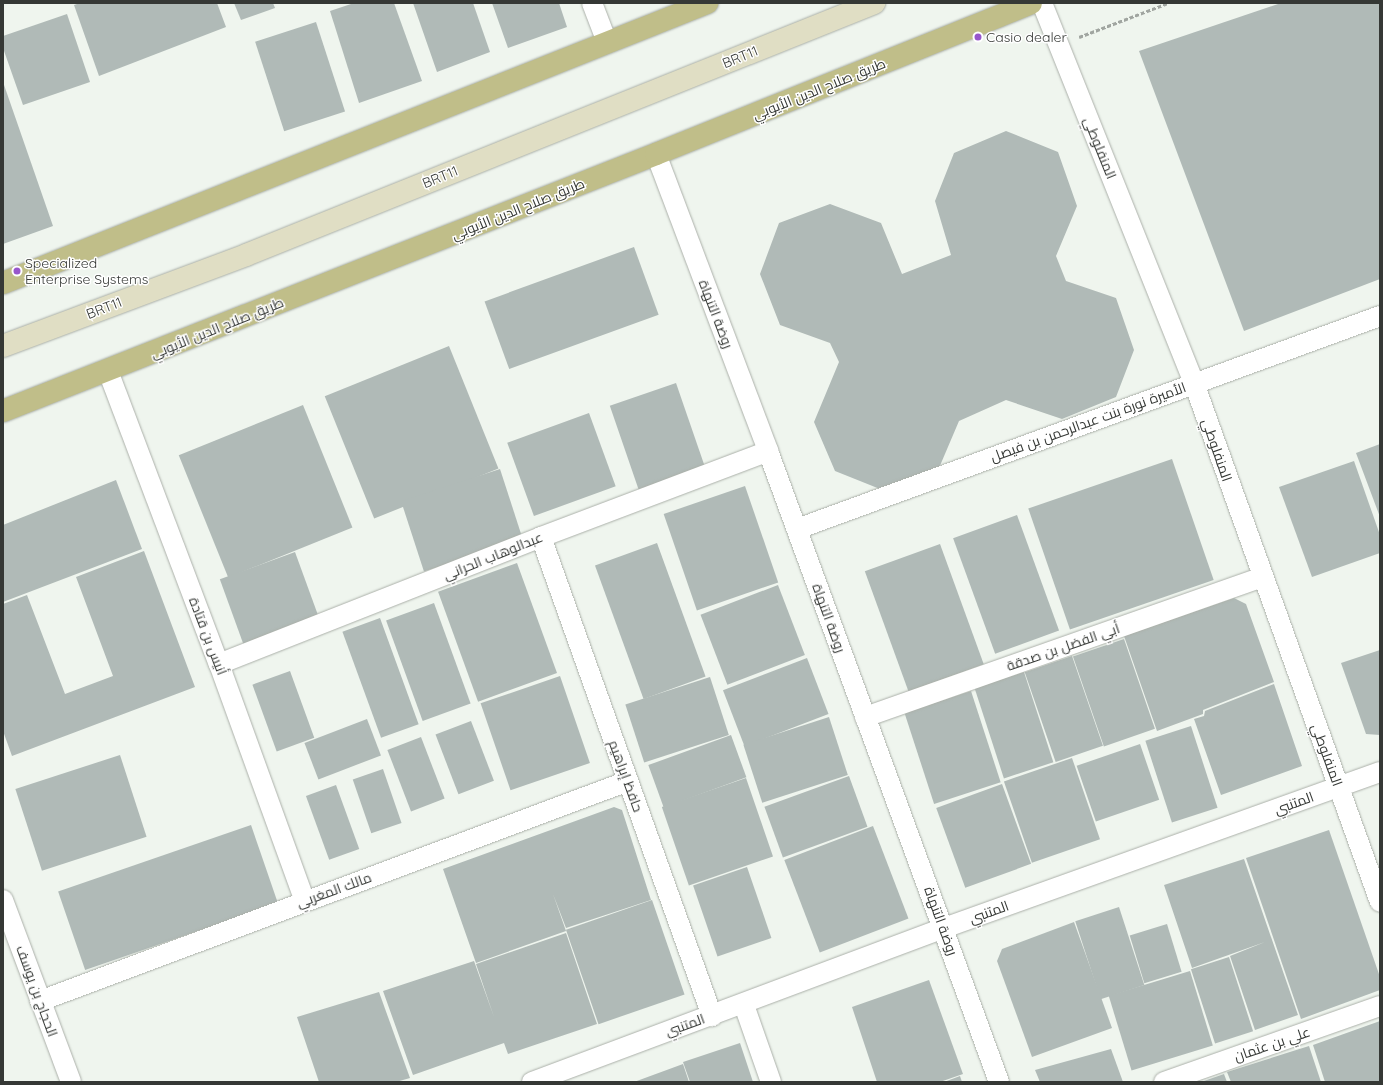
<!DOCTYPE html>
<html>
<head>
<meta charset="utf-8">
<style>
	body { margin:0 }
	#map { position:relative; width:1383px; height:1085px; overflow:hidden; background:#eff5ee; font-family:Quicksand,Cairo,sans-serif }
	div>[style] { position:absolute }
	.building>* { inset:0; background:#b0bab7; transform-origin:0 0 }
	.path>* { height:2.5px; margin-top:-1.25px; transform-origin:0; background:repeating-linear-gradient(90deg,#a0a5a0 0 4px,transparent 0 6px) }
	.roads { filter:drop-shadow(0 0 1px #abb0a9) drop-shadow(0 0 1px #abb0a9) }
	.minor>* { height:20px; margin:-10px; padding:0 10px; transform-origin:10px; border-radius:10px; background:#fff }
	.secondary>* { height:22px; margin:-11px; padding:0 11px; transform-origin:11px; border-radius:11px; background:#e0dec4 }
	.primary>* { height:22px; margin:-11px; padding:0 11px; transform-origin:11px; border-radius:11px; background:#c0be89 }
	.dots>* { width:11px; height:11px; translate:-50% -50%; box-sizing:border-box; border:2px solid #fff; border-radius:50% }
	span { translate:-50% -50%; white-space:nowrap; text-align:center; line-height:1.15; -webkit-text-stroke:3px #fff; paint-order:stroke }
	.poi-label { font-size:14px; color:#353835 }
	.left { translate:0 -50%; text-align:left }
	.street-label { font-size:14px; color:#353835 }
	.frame { position:absolute; inset:0; border:4px solid #353835; pointer-events:none }
</style>
</head>
<body>
<div id="map">
	<div class="building">
		<div style="clip-path:polygon(80px 3px,217px 3px,226px 27px,99px 76px,74px 5px)"></div>
		<div style="clip-path:polygon(234px 3px,273px 3px,275px 8px,241px 20px)"></div>
		<div style="clip-path:polygon(354px 3px,394px 3px,422px 81px,359px 103px,330px 11px)"></div>
		<div style="clip-path:polygon(413px 3px,473px 3px,490px 52px,437px 72px)"></div>
		<div style="clip-path:polygon(492px 3px,559px 3px,567px 27px,508px 48px)"></div>
		<div style="clip-path:polygon(1281px 3px,1380px 3px,1380px 279px,1244px 331px,1139px 51px)"></div>
		<div style="clip-path:polygon(67px 14px,90px 82px,23px 105px,3px 48px,3px 36px)"></div>
		<div style="left:316px;top:22px;width:94px;height:64px;rotate:72deg"></div>
		<div style="clip-path:polygon(3px 82px,53px 226px,3px 244px)"></div>
		<div style="clip-path:polygon(1006px 131px,1058px 152px,1077px 206px,1056px 256px,1066px 281px,1116px 298px,1134px 350px,1116px 397px,1062px 419px,1006px 400px,959px 421px,939px 468px,885px 491px,835px 471px,814px 422px,839px 362px,830px 343px,780px 325px,760px 274px,779px 223px,830px 204px,881px 223px,902px 274px,951px 255px,935px 201px,954px 153px)"></div>
		<div style="left:634px;top:247px;width:72px;height:159px;rotate:70deg"></div>
		<div style="left:449px;top:346px;width:132px;height:134px;rotate:68deg"></div>
		<div style="left:676px;top:383px;width:90px;height:70px;rotate:71deg"></div>
		<div style="left:303px;top:405px;width:132px;height:134px;rotate:68deg"></div>
		<div style="left:589px;top:413px;width:78px;height:87px;rotate:70deg"></div>
		<div style="clip-path:polygon(1380px 444px,1380px 517px,1356px 453px)"></div>
		<div style="left:1172px;top:459px;width:128px;height:152px;rotate:71deg"></div>
		<div style="clip-path:polygon(1354px 461px,1380px 535px,1380px 553px,1312px 577px,1279px 487px)"></div>
		<div style="left:500px;top:469px;width:74px;height:104px;rotate:72deg"></div>
		<div style="clip-path:polygon(116px 480px,142px 549px,3px 602px,3px 525px)"></div>
		<div style="left:745px;top:486px;width:102px;height:86px;rotate:71deg"></div>
		<div style="left:1017px;top:515px;width:123px;height:68px;rotate:70deg"></div>
		<div style="left:657px;top:543px;width:142px;height:66px;rotate:70deg"></div>
		<div style="left:940px;top:544px;width:128px;height:80px;rotate:70deg"></div>
		<div style="clip-path:polygon(144px 551px,195px 687px,12px 756px,3px 731px,3px 604px,27px 595px,65px 694px,113px 676px,76px 577px)"></div>
		<div style="left:295px;top:552px;width:73px;height:80px;rotate:70deg"></div>
		<div style="left:517px;top:563px;width:117px;height:84px;rotate:70deg"></div>
		<div style="left:778px;top:585px;width:75px;height:83px;rotate:69deg"></div>
		<div style="clip-path:polygon(1234px 598px,1246px 604px,1274px 682px,1203px 710px,1203px 714px,1157px 731px,1124px 636px)"></div>
		<div style="left:434px;top:603px;width:107px;height:51px;rotate:70deg"></div>
		<div style="left:380px;top:618px;width:113px;height:40px;rotate:70deg"></div>
		<div style="left:1124px;top:639px;width:95px;height:54px;rotate:71deg"></div>
		<div style="clip-path:polygon(1380px 650px,1380px 735px,1366px 734px,1341px 663px)"></div>
		<div style="left:1072px;top:656px;width:95px;height:50px;rotate:71deg"></div>
		<div style="left:807px;top:658px;width:60px;height:90px;rotate:69deg"></div>
		<div style="left:290px;top:671px;width:71px;height:40px;rotate:70deg"></div>
		<div style="left:1024px;top:672px;width:95px;height:52px;rotate:72deg"></div>
		<div style="left:560px;top:676px;width:92px;height:84px;rotate:71deg"></div>
		<div style="left:710px;top:677px;width:61px;height:89px;rotate:72deg"></div>
		<div style="clip-path:polygon(1274px 684px,1302px 766px,1221px 795px,1194px 719px,1204px 716px,1205px 711px)"></div>
		<div style="left:971px;top:691px;width:96px;height:70px;rotate:72deg"></div>
		<div style="left:829px;top:717px;width:61px;height:90px;rotate:72deg"></div>
		<div style="left:367px;top:719px;width:39px;height:67px;rotate:69deg"></div>
		<div style="left:471px;top:721px;width:64px;height:38px;rotate:69deg"></div>
		<div style="left:1191px;top:726px;width:86px;height:48px;rotate:72deg"></div>
		<div style="left:731px;top:735px;width:45px;height:88px;rotate:70deg"></div>
		<div style="left:421px;top:737px;width:66px;height:36px;rotate:69deg"></div>
		<div style="left:1140px;top:744px;width:59px;height:67px;rotate:71deg"></div>
		<div style="left:120px;top:755px;width:86px;height:110px;rotate:72deg"></div>
		<div style="left:1072px;top:758px;width:86px;height:72px;rotate:71deg"></div>
		<div style="left:383px;top:769px;width:57px;height:32px;rotate:71deg"></div>
		<div style="left:849px;top:776px;width:54px;height:90px;rotate:70deg"></div>
		<div style="left:746px;top:778px;width:83px;height:89px;rotate:71deg"></div>
		<div style="left:1002px;top:784px;width:85px;height:70px;rotate:70deg"></div>
		<div style="left:336px;top:785px;width:68px;height:32px;rotate:70deg"></div>
		<div style="clip-path:polygon(614px 807px,622px 810px,651px 900px,566px 928px,553px 894px,566px 931px,476px 963px,443px 869px)"></div>
		<div style="left:251px;top:825px;width:83px;height:204px;rotate:71deg"></div>
		<div style="left:873px;top:826px;width:99px;height:95px;rotate:69deg"></div>
		<div style="clip-path:polygon(1329px 830px,1380px 977px,1380px 990px,1301px 1019px,1246px 858px)"></div>
		<div style="clip-path:polygon(1244px 859px,1298px 1015px,1255px 1030px,1230px 956px,1265px 942px,1192px 968px,1164px 885px)"></div>
		<div style="left:747px;top:867px;width:75px;height:57px;rotate:71deg"></div>
		<div style="left:652px;top:900px;width:100px;height:91px;rotate:71deg"></div>
		<div style="left:1119px;top:907px;width:82px;height:46px;rotate:72deg"></div>
		<div style="clip-path:polygon(1074px 922px,1112px 1028px,1032px 1057px,997px 961px,1002px 949px)"></div>
		<div style="left:1167px;top:924px;width:50px;height:39px;rotate:73deg"></div>
		<div style="clip-path:polygon(566px 933px,597px 1024px,508px 1054px,504px 1043px,413px 1075px,383px 991px,474px 961px,494px 1017px,476px 964px)"></div>
		<div style="left:1229px;top:957px;width:78px;height:40px;rotate:72deg"></div>
		<div style="left:1190px;top:971px;width:78px;height:85px;rotate:73deg"></div>
		<div style="clip-path:polygon(929px 980px,963px 1074px,940px 1082px,877px 1082px,852px 1007px)"></div>
		<div style="clip-path:polygon(379px 992px,410px 1078px,396px 1082px,319px 1082px,297px 1017px)"></div>
		<div style="clip-path:polygon(1380px 1021px,1380px 1082px,1325px 1082px,1313px 1045px)"></div>
		<div style="clip-path:polygon(740px 1043px,753px 1082px,690px 1082px,683px 1062px)"></div>
		<div style="clip-path:polygon(1309px 1046px,1321px 1082px,1231px 1082px,1227px 1072px)"></div>
		<div style="clip-path:polygon(1111px 1049px,1123px 1082px,1040px 1082px,1035px 1070px)"></div>
		<div style="clip-path:polygon(683px 1064px,689px 1082px,634px 1082px)"></div>
		<div style="clip-path:polygon(1224px 1074px,1227px 1082px,1201px 1082px)"></div>
		<div style="clip-path:polygon(960px 1076px,962px 1082px,944px 1082px)"></div>
	</div>
	<div class="path">
		<div style="left:1079px;top:37px;width:95px;rotate:-20.9deg"></div>
	</div>
	<div class="roads">
		<div class="minor">
			<div style="left:592px;top:3px;width:42px;rotate:69deg"></div>
			<div style="left:1042px;top:3px;width:409px;rotate:68.2deg"></div>
			<div style="left:1194px;top:383px;width:551px;rotate:70.28deg"></div>
			<div style="left:656px;top:154px;width:317px;rotate:69.3deg"></div>
			<div style="left:768px;top:451px;width:672px;rotate:69.89deg"></div>
			<div style="left:108px;top:371px;width:313px;rotate:69.3deg"></div>
			<div style="left:219px;top:664px;width:252px;rotate:70.1deg"></div>
			<div style="left:797px;top:529px;width:621px;rotate:-20.07deg"></div>
			<div style="left:541px;top:537px;width:509px;rotate:70.35deg"></div>
			<div style="left:219px;top:664px;width:346px;rotate:-21.5deg"></div>
			<div style="left:541px;top:537px;width:243px;rotate:-20.7deg"></div>
			<div style="left:865px;top:717px;width:421px;rotate:-19.4deg"></div>
			<div style="left:3px;top:900px;width:194px;rotate:69.5deg"></div>
			<div style="left:40px;top:1001px;width:628px;rotate:-20.51deg"></div>
			<div style="left:744px;top:1005px;width:82px;rotate:70.7deg"></div>
			<div style="left:532px;top:1082px;width:440px;rotate:-20.5deg"></div>
			<div style="left:944px;top:928px;width:463px;rotate:-19.7deg"></div>
			<div style="left:1164px;top:1082px;width:229px;rotate:-19.4deg"></div>
		</div>
		<div class="secondary">
			<div style="left:3px;top:346px;width:259px;rotate:-20.5deg"></div>
			<div style="left:246px;top:255px;width:677px;rotate:-21.86deg"></div>
		</div>
		<div class="primary">
			<div style="left:3px;top:283px;width:758px;rotate:-21.69deg"></div>
			<div style="left:3px;top:411px;width:702px;rotate:-21.48deg"></div>
			<div style="left:656px;top:154px;width:404px;rotate:-21.9deg"></div>
		</div>
	</div>
	<div class="dots">
		<div style="left:978px;top:37px;background:#9756cc"></div>
		<div style="left:17px;top:271px;background:#9756cc"></div>
	</div>
	<div class="poi-label">
		<span class="left" style="left:986px;top:37px">Casio dealer</span>
		<span class="left" style="left:25px;top:271px">Specialized<br>Enterprise Systems</span>
	</div>
	<div class="street-label">
		<span style="left:740px;top:57px;rotate:-22deg">BRT11</span>
		<span style="left:819px;top:89px;rotate:-22deg">طريق صلاح الدين الأيوبي</span>
		<span style="left:1100px;top:148px;rotate:68deg">المنفلوطي</span>
		<span style="left:440px;top:177px;rotate:-22deg">BRT11</span>
		<span style="left:518px;top:209px;rotate:-22deg">طريق صلاح الدين الأيوبي</span>
		<span style="left:104px;top:308px;rotate:-21deg">BRT11</span>
		<span style="left:716px;top:314px;rotate:69deg">روضة التنهاة</span>
		<span style="left:217px;top:328px;rotate:-22deg">طريق صلاح الدين الأيوبي</span>
		<span style="left:1088px;top:422px;rotate:-20deg">الأميرة نورة بنت عبدالرحمن بن فيصل</span>
		<span style="left:1217px;top:450px;rotate:71deg">المنفلوطي</span>
		<span style="left:493px;top:556px;rotate:-22deg">عبدالوهاب الحراني</span>
		<span style="left:829px;top:618px;rotate:70deg">روضة التنهاة</span>
		<span style="left:208px;top:636px;rotate:69deg">أنيس بن قتادة</span>
		<span style="left:1063px;top:647px;rotate:-19deg">أبي الفضل بن صدقة</span>
		<span style="left:1327px;top:755px;rotate:70deg">المنفلوطي</span>
		<span style="left:626px;top:776px;rotate:70deg">حافظ إبراهيم</span>
		<span style="left:1294px;top:803px;rotate:-20deg">المتنبي</span>
		<span style="left:334px;top:890px;rotate:-20deg">مالك المغربي</span>
		<span style="left:989px;top:912px;rotate:-20deg">المتنبي</span>
		<span style="left:941px;top:921px;rotate:70deg">روضة التنهاة</span>
		<span style="left:37px;top:991px;rotate:70deg">الحجاج بن يوسف</span>
		<span style="left:685px;top:1025px;rotate:-20deg">المتنبي</span>
		<span style="left:1272px;top:1044px;rotate:-19deg">علي بن عثمان</span>
	</div>
	<div class="frame"></div>
</div>
</body>
</html>
